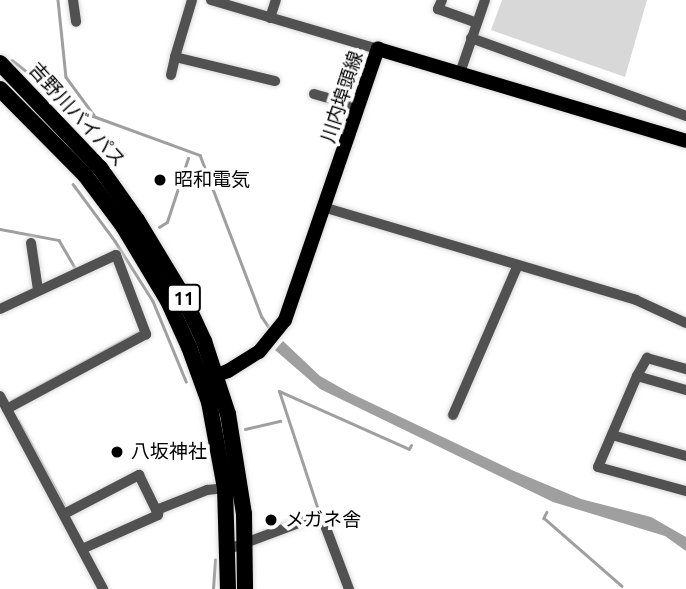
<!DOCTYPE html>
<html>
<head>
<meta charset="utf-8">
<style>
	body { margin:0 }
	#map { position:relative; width:686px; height:589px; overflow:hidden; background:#fff; font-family:Ubuntu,"Noto Sans JP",sans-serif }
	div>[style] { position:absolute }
	.green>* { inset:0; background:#d8d8d8 }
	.water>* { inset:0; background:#9f9f9f }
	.stream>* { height:2.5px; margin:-1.25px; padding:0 1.25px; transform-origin:1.25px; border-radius:1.25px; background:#9f9f9f }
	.roads { filter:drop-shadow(0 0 2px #dbdbdb) drop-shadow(0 0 2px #dbdbdb) }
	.minor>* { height:10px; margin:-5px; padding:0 5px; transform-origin:5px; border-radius:5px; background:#515151 }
	.major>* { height:14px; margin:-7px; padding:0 7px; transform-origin:7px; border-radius:7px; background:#000 }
	.highway>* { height:16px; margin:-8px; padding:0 8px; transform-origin:8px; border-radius:8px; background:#000 }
	.dots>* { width:19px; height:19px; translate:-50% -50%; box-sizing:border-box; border:4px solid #fff; border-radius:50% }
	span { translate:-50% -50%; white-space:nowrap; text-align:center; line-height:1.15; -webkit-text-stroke:7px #fff; paint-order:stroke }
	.shield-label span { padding:2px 5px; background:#fff; border:2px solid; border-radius:5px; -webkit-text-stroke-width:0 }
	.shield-label { font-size:18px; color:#000; font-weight:700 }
	.street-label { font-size:19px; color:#000 }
	.poi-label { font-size:19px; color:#000 }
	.left { translate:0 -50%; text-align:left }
</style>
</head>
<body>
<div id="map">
	<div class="green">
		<div style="clip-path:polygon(502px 0,647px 0,625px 77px,491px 30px)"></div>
	</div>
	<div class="water">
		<div style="clip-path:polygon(283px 341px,320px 376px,350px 393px,514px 471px,581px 499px,651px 517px,686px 537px,686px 551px,665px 536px,553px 502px,320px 389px,275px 350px)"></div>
	</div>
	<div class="stream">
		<div style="left:58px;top:0;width:77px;rotate:84.1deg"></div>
		<div style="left:66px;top:77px;width:47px;rotate:53.6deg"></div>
		<div style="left:12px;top:60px;width:79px;rotate:38.3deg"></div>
		<div style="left:74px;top:109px;width:134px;rotate:20.1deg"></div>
		<div style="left:200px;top:155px;width:173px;rotate:69.1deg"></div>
		<div style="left:262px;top:317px;width:14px;rotate:56deg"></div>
		<div style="left:73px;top:184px;width:71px;rotate:53.6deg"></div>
		<div style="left:115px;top:241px;width:71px;rotate:57.7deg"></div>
		<div style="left:153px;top:301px;width:87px;rotate:67.6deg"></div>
		<div style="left:159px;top:227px;width:9px;rotate:-32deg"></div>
		<div style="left:167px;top:222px;width:67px;rotate:-71.8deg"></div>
		<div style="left:0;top:229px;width:60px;rotate:10.6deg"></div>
		<div style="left:59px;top:240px;width:34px;rotate:60deg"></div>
		<div style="left:11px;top:401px;width:145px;rotate:-28.5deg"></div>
		<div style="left:19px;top:421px;width:99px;rotate:61.6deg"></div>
		<div style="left:245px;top:429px;width:36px;rotate:-13deg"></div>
		<div style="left:547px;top:512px;width:7px;rotate:117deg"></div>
		<div style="left:544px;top:518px;width:103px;rotate:41.1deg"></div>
		<div style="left:319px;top:513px;width:128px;rotate:-108.2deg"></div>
		<div style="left:279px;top:391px;width:142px;rotate:24deg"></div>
		<div style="left:409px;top:449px;width:4px;rotate:-63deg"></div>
		<div style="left:213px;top:589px;width:29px;rotate:-86deg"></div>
	</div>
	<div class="roads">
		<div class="minor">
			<div style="left:73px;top:0;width:22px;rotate:82deg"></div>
			<div style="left:192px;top:0;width:59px;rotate:106.6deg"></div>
			<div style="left:175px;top:57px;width:103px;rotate:13.5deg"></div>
			<div style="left:211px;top:0;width:174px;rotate:16.4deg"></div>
			<div style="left:442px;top:0;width:10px;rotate:114deg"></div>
			<div style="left:438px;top:9px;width:41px;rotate:19.7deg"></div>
			<div style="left:270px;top:18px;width:19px;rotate:-72deg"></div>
			<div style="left:471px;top:38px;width:229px;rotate:19.9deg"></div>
			<div style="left:460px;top:73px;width:77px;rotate:-71.1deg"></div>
			<div style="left:171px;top:75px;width:18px;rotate:-77deg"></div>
			<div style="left:314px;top:94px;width:47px;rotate:16.1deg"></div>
			<div style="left:326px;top:208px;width:323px;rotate:16.5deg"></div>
			<div style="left:636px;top:300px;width:55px;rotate:24.7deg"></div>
			<div style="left:31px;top:243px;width:48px;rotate:81.5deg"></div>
			<div style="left:0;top:309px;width:128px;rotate:-25deg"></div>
			<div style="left:116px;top:255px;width:85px;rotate:69.2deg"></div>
			<div style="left:146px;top:334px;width:158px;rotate:151.7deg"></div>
			<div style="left:637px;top:376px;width:21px;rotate:-61deg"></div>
			<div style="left:647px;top:358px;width:41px;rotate:15.8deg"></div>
			<div style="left:686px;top:390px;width:51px;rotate:-164.1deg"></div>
			<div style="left:637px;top:376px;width:99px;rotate:113.2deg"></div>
			<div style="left:598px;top:467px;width:91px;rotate:15.3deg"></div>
			<div style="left:0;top:396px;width:219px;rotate:61.9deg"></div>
			<div style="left:453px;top:415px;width:163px;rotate:-66.6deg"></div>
			<div style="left:612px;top:435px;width:77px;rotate:15.8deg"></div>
			<div style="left:64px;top:514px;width:85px;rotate:-27.5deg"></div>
			<div style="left:139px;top:475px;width:39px;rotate:64deg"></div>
			<div style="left:156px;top:510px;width:3px;rotate:-18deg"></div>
			<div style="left:82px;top:549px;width:83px;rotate:-24.1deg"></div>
			<div style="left:158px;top:515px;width:6px;rotate:-81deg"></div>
			<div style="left:159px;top:509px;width:52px;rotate:-21.6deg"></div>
			<div style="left:207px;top:490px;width:18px;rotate:-6deg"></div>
			<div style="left:229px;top:549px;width:92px;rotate:-20.4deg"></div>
			<div style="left:315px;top:517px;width:9px;rotate:21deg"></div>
			<div style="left:323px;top:520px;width:74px;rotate:69.4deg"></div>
		</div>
		<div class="major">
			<div style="left:206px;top:379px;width:23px;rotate:-20deg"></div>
			<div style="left:228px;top:371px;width:36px;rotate:-32deg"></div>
			<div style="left:259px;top:352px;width:41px;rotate:-50.9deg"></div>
			<div style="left:285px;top:320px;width:287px;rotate:-71.1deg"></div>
			<div style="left:378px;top:49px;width:321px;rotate:16.6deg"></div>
		</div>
		<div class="highway">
			<div style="left:0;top:63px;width:145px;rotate:46.4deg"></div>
			<div style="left:100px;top:168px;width:64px;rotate:54.6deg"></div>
			<div style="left:137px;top:220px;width:89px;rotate:58.8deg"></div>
			<div style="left:183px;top:296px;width:50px;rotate:65deg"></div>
			<div style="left:204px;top:341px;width:77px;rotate:71.8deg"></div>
			<div style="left:228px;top:414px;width:101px;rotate:80.9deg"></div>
			<div style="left:244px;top:514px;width:75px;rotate:89.2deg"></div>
			<div style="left:0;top:89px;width:121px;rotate:45.3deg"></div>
			<div style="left:85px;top:175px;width:64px;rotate:53.3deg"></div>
			<div style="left:123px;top:226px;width:87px;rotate:59deg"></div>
			<div style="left:168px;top:301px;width:51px;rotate:65.5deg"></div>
			<div style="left:189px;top:347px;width:59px;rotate:70deg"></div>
			<div style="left:209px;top:402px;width:87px;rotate:79.5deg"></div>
			<div style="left:225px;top:488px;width:101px;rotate:88.3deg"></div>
		</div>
	</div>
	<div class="dots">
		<div style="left:160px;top:180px;background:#000"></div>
		<div style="left:117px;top:452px;background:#000"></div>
		<div style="left:271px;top:520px;background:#000"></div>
	</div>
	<div class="shield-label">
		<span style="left:184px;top:298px">11</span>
	</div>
	<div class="street-label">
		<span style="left:342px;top:97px;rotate:-72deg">川内埠頭線</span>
		<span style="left:77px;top:115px;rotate:48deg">吉野川バイパス</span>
	</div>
	<div class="poi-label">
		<span class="left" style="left:174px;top:180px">昭和電気</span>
		<span class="left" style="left:131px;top:452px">八坂神社</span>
		<span class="left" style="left:285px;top:520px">メガネ舎</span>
	</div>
</div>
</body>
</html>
